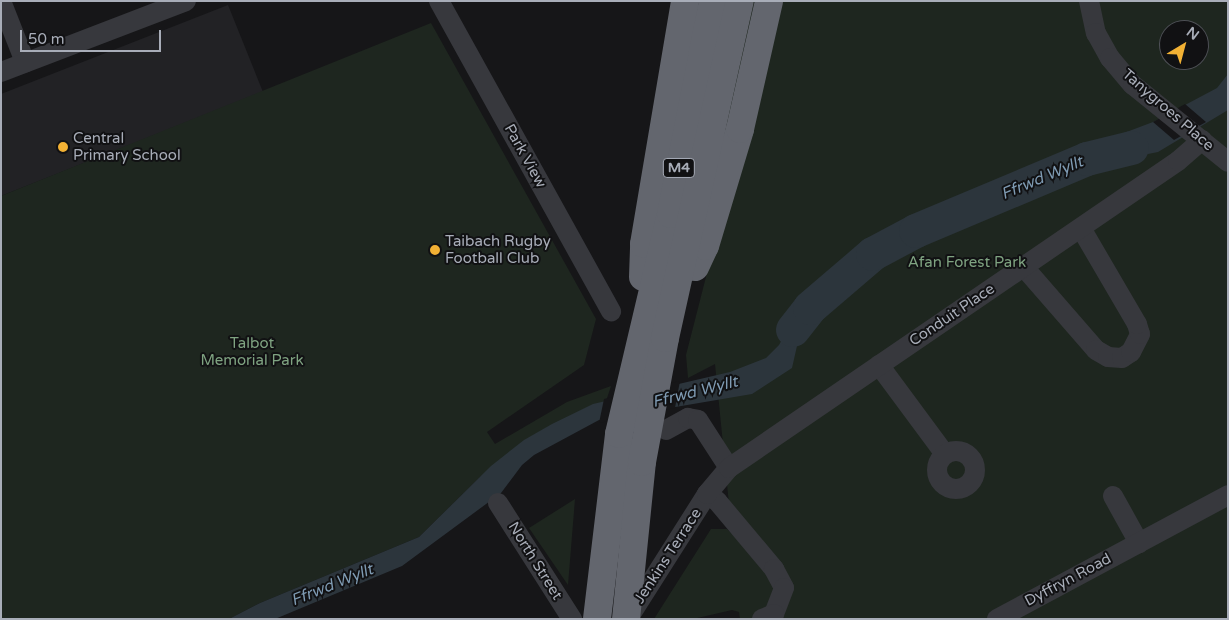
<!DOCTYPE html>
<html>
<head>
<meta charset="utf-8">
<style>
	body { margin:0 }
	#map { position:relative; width:1229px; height:620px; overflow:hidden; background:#161618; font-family:"Varela Round",sans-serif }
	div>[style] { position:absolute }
	.built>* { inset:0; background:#222225 }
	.green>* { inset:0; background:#1e261f }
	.water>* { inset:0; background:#2c353c }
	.pier>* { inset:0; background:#161618 }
	.river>* { height:34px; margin:-17px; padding:0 17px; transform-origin:17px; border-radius:17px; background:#2c353c }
	.minor>* { height:20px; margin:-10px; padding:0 10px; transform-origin:10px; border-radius:10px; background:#37383d }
	.minor>.ring { margin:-10px; padding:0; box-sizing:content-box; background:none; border:20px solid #37383d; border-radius:50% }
	.highway>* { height:28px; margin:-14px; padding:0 14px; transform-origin:14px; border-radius:14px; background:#63666e }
	.dots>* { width:14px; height:14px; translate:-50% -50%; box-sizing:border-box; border:2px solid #111113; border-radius:50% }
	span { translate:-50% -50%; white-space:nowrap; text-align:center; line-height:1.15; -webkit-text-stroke:4px #111113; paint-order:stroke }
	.shield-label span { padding:1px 4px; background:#111113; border:1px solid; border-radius:4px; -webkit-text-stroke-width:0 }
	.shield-label { font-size:14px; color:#a8adb8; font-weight:700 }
	.street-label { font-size:15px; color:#a8adb8 }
	.poi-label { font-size:15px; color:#a8adb8 }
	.left { translate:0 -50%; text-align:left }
	.park-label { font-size:15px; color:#7fa381 }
	.water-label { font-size:16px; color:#7f9bb3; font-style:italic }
	.frame { position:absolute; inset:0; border:2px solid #a8adb8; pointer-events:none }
	.north { position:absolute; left:1159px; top:20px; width:50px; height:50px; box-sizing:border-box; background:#111113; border:1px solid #4d4f55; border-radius:50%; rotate:37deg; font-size:14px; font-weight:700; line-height:20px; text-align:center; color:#a8adb8 }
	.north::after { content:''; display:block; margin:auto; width:18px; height:22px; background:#f2b134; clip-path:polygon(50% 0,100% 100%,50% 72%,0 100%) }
	.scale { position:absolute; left:20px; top:30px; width:141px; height:22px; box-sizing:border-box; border:2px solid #a8adb8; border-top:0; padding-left:6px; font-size:15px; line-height:18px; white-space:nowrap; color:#a8adb8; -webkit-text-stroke:4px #111113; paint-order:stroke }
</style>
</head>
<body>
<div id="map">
	<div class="built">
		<div style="clip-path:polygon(228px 5px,263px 92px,1px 196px,1px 94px)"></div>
	</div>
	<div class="green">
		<div style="clip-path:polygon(evenodd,680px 1px,1228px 1px,1228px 619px,740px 619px,739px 612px,732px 610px,693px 619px,654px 619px,711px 529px,727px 529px,732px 534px,715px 364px,688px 378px,686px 355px,707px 273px,680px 1px,1169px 30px,1199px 30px,1199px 60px,1169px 60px,1169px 30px)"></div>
		<div style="clip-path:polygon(431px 23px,596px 319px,584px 365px,487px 432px,495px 444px,567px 402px,611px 386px,606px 401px,480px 477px,419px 537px,260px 603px,229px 619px,1px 619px,1px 196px)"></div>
		<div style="clip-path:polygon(575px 499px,568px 585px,529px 528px)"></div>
	</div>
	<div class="water">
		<div style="clip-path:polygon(1228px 74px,1228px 110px,1158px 152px,1088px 166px,1084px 148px,1153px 122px,1217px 88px)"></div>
		<div style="clip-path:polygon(819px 290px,828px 306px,808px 321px,797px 346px,792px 368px,752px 394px,599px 420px,534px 455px,522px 465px,501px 493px,402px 566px,275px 619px,229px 619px,260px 603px,419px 537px,491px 466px,524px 440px,552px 424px,593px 404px,730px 372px,766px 358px,779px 345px,802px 303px)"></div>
	</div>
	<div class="pier">
		<div style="clip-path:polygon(1185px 104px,1206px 122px,1174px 140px,1153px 122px)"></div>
		<div style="clip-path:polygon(680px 381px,675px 408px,599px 423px,604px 399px)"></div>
	</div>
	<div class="river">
		<div style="left:793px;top:330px;width:28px;rotate:-52deg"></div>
		<div style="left:810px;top:308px;width:83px;rotate:-40.6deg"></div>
		<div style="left:873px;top:254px;width:49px;rotate:-28.1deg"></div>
		<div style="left:916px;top:231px;width:186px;rotate:-22.8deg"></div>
		<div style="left:1087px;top:159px;width:46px;rotate:-13.7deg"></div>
	</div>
	<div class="minor">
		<div style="left:1px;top:1px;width:66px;rotate:68.5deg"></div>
		<div style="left:439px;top:1px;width:355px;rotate:61deg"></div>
		<div style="left:1089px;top:1px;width:33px;rotate:78deg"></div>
		<div style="left:1096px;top:33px;width:29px;rotate:61deg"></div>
		<div style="left:1110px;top:58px;width:35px;rotate:50deg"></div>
		<div style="left:1133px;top:85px;width:122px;rotate:39deg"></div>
		<div style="left:1px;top:72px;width:198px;rotate:-21deg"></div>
		<div style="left:1023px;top:266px;width:111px;rotate:49deg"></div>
		<div style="left:1096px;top:350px;width:14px;rotate:30deg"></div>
		<div style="left:1108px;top:357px;width:14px;rotate:4deg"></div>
		<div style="left:1122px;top:358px;width:11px;rotate:-34deg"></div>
		<div style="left:1131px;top:352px;width:20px;rotate:-63deg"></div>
		<div style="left:1140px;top:334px;width:10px;rotate:-107deg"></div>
		<div style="left:1137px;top:324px;width:111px;rotate:-120.3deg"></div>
		<div style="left:879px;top:365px;width:109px;rotate:53.5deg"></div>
		<div style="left:666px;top:430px;width:25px;rotate:-29deg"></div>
		<div style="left:688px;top:418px;width:10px;rotate:11deg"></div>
		<div style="left:698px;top:420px;width:57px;rotate:57.1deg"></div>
		<div class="ring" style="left:937px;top:451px;width:18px;height:18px"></div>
		<div style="left:707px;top:494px;width:12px;rotate:35deg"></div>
		<div style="left:717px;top:501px;width:89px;rotate:50deg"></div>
		<div style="left:774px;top:569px;width:21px;rotate:62deg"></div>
		<div style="left:784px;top:588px;width:28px;rotate:111deg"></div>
		<div style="left:774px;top:614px;width:13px;rotate:157deg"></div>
		<div style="left:1113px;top:496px;width:54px;rotate:61deg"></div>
		<div style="left:498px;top:503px;width:138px;rotate:57.5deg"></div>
		<div style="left:629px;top:617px;width:146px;rotate:-57.6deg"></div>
		<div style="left:707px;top:494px;width:34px;rotate:-50deg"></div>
		<div style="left:729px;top:468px;width:544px;rotate:-34.36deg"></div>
		<div style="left:1178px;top:161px;width:32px;rotate:-41deg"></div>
		<div style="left:997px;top:619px;width:262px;rotate:-28.2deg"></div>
	</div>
	<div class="highway">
		<div style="left:695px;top:267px;width:23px;rotate:-65deg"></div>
		<div style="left:705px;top:246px;width:122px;rotate:-73.3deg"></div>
		<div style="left:740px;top:129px;width:131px;rotate:-77.2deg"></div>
		<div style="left:643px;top:277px;width:33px;rotate:-88deg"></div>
		<div style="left:644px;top:244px;width:246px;rotate:-80.4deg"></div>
		<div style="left:597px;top:619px;width:186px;rotate:-83.2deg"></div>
		<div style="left:619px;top:434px;width:226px;rotate:-76.7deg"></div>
		<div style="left:671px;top:214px;width:217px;rotate:-78.8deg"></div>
		<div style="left:626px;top:619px;width:158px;rotate:-84.2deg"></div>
		<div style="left:642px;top:462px;width:126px;rotate:-79.5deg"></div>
		<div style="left:665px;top:338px;width:345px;rotate:-77.5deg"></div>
	</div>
	<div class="dots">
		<div style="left:63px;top:147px;background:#f2b134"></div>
		<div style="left:435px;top:250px;background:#f2b134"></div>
	</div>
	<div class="shield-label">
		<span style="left:679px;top:168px">M4</span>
	</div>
	<div class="street-label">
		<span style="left:1168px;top:110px;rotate:41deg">Tanygroes Place</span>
		<span style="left:525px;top:156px;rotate:61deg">Park View</span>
		<span style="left:952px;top:315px;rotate:-34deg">Conduit Place</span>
		<span style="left:668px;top:556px;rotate:-57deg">Jenkins Terrace</span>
		<span style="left:535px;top:561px;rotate:58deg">North Street</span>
		<span style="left:1068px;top:580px;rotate:-28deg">Dyffryn Road</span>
	</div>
	<div class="poi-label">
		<span class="left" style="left:73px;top:147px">Central<br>Primary School</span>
		<span class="left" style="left:445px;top:250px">Taibach Rugby<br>Football Club</span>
	</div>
	<div class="park-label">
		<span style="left:967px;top:263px">Afan Forest Park</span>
		<span style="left:252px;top:352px">Talbot<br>Memorial Park</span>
	</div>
	<div class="water-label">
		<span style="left:1042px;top:178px;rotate:-23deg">Ffrwd Wyllt</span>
		<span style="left:695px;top:392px;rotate:-14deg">Ffrwd Wyllt</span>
		<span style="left:332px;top:585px;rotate:-22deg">Ffrwd Wyllt</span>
	</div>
	<div class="frame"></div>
	<div class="north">N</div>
	<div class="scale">50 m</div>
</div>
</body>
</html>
